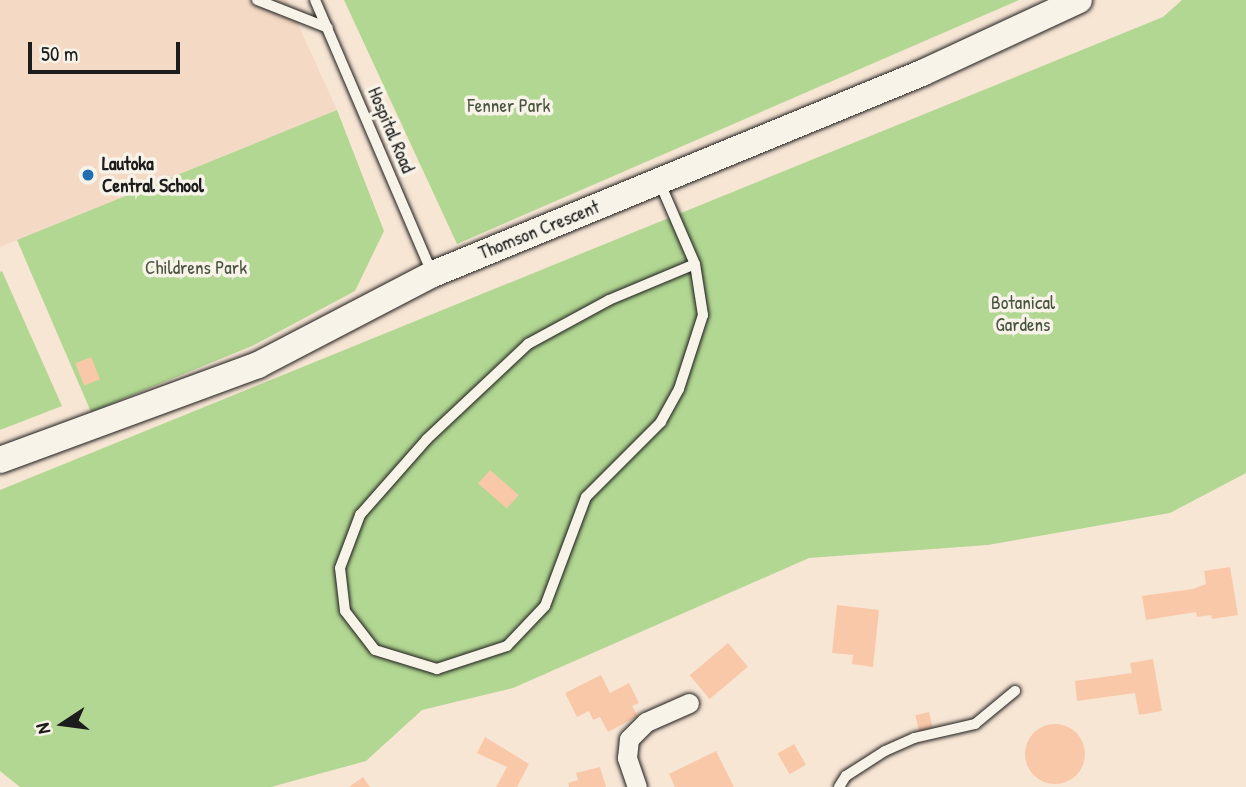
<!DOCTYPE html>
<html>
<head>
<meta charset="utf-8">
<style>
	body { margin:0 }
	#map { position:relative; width:1246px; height:787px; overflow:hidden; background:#f8e6d5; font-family:"Patrick Hand",sans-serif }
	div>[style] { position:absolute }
	.built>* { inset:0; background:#f4d9c5 }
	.green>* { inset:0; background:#b2d792 }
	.building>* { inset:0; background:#f9c8a9; transform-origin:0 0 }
	.round { border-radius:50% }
	.roads { filter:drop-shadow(0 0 2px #1c1c1c) drop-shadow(0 0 2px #1c1c1c) }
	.service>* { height:10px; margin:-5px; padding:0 5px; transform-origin:5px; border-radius:5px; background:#f7f3e8 }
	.minor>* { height:19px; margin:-9.5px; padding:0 9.5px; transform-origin:9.5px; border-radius:9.5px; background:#f7f3e8 }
	.secondary>* { height:26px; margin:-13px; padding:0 13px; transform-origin:13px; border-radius:13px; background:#f7f3e8 }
	.dots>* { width:19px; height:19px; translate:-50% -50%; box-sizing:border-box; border:4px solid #f7f3e8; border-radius:50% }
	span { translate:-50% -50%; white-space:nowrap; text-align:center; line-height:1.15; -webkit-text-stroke:7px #f7f3e8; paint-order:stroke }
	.park-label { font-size:19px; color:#49543f }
	.street-label { font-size:19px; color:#1c1c1c }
	.poi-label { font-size:19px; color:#1c1c1c; font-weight:700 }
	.left { translate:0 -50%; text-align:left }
	.north { position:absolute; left:28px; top:689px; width:70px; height:70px; -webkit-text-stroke:5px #f7f3e8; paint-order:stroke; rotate:257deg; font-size:19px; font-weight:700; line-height:28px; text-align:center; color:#1c1c1c }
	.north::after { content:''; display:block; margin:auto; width:24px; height:32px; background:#1c1c1c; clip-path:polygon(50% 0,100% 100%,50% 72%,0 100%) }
	.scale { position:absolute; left:28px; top:42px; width:152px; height:32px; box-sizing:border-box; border:4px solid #1c1c1c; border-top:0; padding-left:9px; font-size:21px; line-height:24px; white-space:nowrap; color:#1c1c1c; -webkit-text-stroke:5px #f7f3e8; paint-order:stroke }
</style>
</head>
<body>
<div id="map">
	<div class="built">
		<div style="clip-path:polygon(0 0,287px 0,337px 110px,0 247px)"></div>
	</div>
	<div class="green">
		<div style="clip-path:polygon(344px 0,1019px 0,457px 244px)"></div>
		<div style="clip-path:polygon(1182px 0,1246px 0,1246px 473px,1170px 513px,988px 545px,809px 558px,513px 688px,422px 710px,366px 761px,271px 787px,20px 787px,0 771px,0 490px,1163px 17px)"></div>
		<div style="clip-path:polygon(337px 110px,384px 231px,355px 291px,252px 346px,91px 412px,17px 240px)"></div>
		<div style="clip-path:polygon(2px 271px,62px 406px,0 430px,0 272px)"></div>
	</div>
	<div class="building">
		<div style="left:91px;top:357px;width:24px;height:17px;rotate:68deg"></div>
		<div style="left:490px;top:470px;width:38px;height:18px;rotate:41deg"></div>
		<div style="clip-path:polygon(1230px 567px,1238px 615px,1212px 619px,1211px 615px,1197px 617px,1196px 612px,1146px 620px,1142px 596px,1193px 589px,1206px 584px,1204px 571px)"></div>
		<div style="clip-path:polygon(837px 605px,879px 610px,873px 667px,852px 664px,853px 655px,832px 653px)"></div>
		<div style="left:728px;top:643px;width:31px;height:50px;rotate:50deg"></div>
		<div style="clip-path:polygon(1153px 659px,1162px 711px,1139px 715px,1135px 693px,1077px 701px,1075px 681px,1132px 673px,1130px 663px)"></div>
		<div style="clip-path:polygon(601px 675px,610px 693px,629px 683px,639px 703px,632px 706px,638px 716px,608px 732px,600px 717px,593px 720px,589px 711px,577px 717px,565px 693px)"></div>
		<div style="left:929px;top:712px;width:17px;height:14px;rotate:77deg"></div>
		<div class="round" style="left:1025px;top:724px;width:60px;height:60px"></div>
		<div style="clip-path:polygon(485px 737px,529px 764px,517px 787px,496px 787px,507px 767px,477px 753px)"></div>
		<div style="left:794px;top:744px;width:24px;height:19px;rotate:60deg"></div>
		<div style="clip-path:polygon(716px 751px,734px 787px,675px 787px,669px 774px)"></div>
		<div style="clip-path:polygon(600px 767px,606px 787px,569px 787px,568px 783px,578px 780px,576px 773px)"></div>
		<div style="clip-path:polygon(363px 777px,370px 787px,349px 787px)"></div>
	</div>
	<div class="roads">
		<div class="service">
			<div style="left:257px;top:0;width:76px;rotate:21.5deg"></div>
			<div style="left:315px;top:0;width:297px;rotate:66.8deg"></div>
			<div style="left:659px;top:181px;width:90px;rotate:66.6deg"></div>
			<div style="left:695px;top:264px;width:52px;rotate:81.1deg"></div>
			<div style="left:703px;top:315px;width:78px;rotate:108deg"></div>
			<div style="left:679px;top:389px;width:38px;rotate:119deg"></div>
			<div style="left:661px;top:422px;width:106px;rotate:135deg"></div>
			<div style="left:586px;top:497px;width:116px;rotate:110.6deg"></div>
			<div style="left:545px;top:606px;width:55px;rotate:133.5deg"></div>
			<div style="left:507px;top:646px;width:74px;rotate:161.8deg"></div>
			<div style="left:437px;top:669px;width:65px;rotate:-163deg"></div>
			<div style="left:375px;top:650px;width:49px;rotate:-127.6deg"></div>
			<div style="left:345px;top:611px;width:43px;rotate:-96.6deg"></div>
			<div style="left:340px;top:568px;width:57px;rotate:-69.3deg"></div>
			<div style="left:360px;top:515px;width:101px;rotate:-48.6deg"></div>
			<div style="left:427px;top:439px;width:139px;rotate:-43.2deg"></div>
			<div style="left:528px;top:344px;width:92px;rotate:-28.5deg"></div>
			<div style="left:609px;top:300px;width:93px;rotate:-22.7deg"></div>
			<div style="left:839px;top:787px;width:13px;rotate:-58deg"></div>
			<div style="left:846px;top:776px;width:46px;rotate:-32.7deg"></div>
			<div style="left:885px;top:751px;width:32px;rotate:-24deg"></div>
			<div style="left:914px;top:738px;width:63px;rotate:-12.9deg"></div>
			<div style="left:975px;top:724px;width:52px;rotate:-39.5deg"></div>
		</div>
		<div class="minor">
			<div style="left:637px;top:787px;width:31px;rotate:-109deg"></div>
			<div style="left:627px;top:758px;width:19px;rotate:-84deg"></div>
			<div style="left:629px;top:739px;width:24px;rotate:-45deg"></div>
			<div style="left:646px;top:722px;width:47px;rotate:-23.8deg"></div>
		</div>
		<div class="secondary">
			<div style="left:0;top:460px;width:275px;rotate:-20.2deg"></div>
			<div style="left:258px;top:365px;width:197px;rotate:-27.5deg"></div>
			<div style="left:433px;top:274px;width:529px;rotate:-22.34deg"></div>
			<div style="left:922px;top:73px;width:173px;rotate:-24.9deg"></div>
		</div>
	</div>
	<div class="dots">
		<div style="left:88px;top:175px;background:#1f6fb2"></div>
	</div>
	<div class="park-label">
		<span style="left:509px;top:106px">Fenner Park</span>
		<span style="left:196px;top:268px">Childrens Park</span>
		<span style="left:1023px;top:314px">Botanical<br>Gardens</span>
	</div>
	<div class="street-label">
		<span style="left:391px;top:130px;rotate:67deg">Hospital Road</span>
		<span style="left:539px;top:230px;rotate:-22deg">Thomson Crescent</span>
	</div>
	<div class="poi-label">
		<span class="left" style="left:102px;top:175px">Lautoka<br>Central School</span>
	</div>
	<div class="north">N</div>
	<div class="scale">50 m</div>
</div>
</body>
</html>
